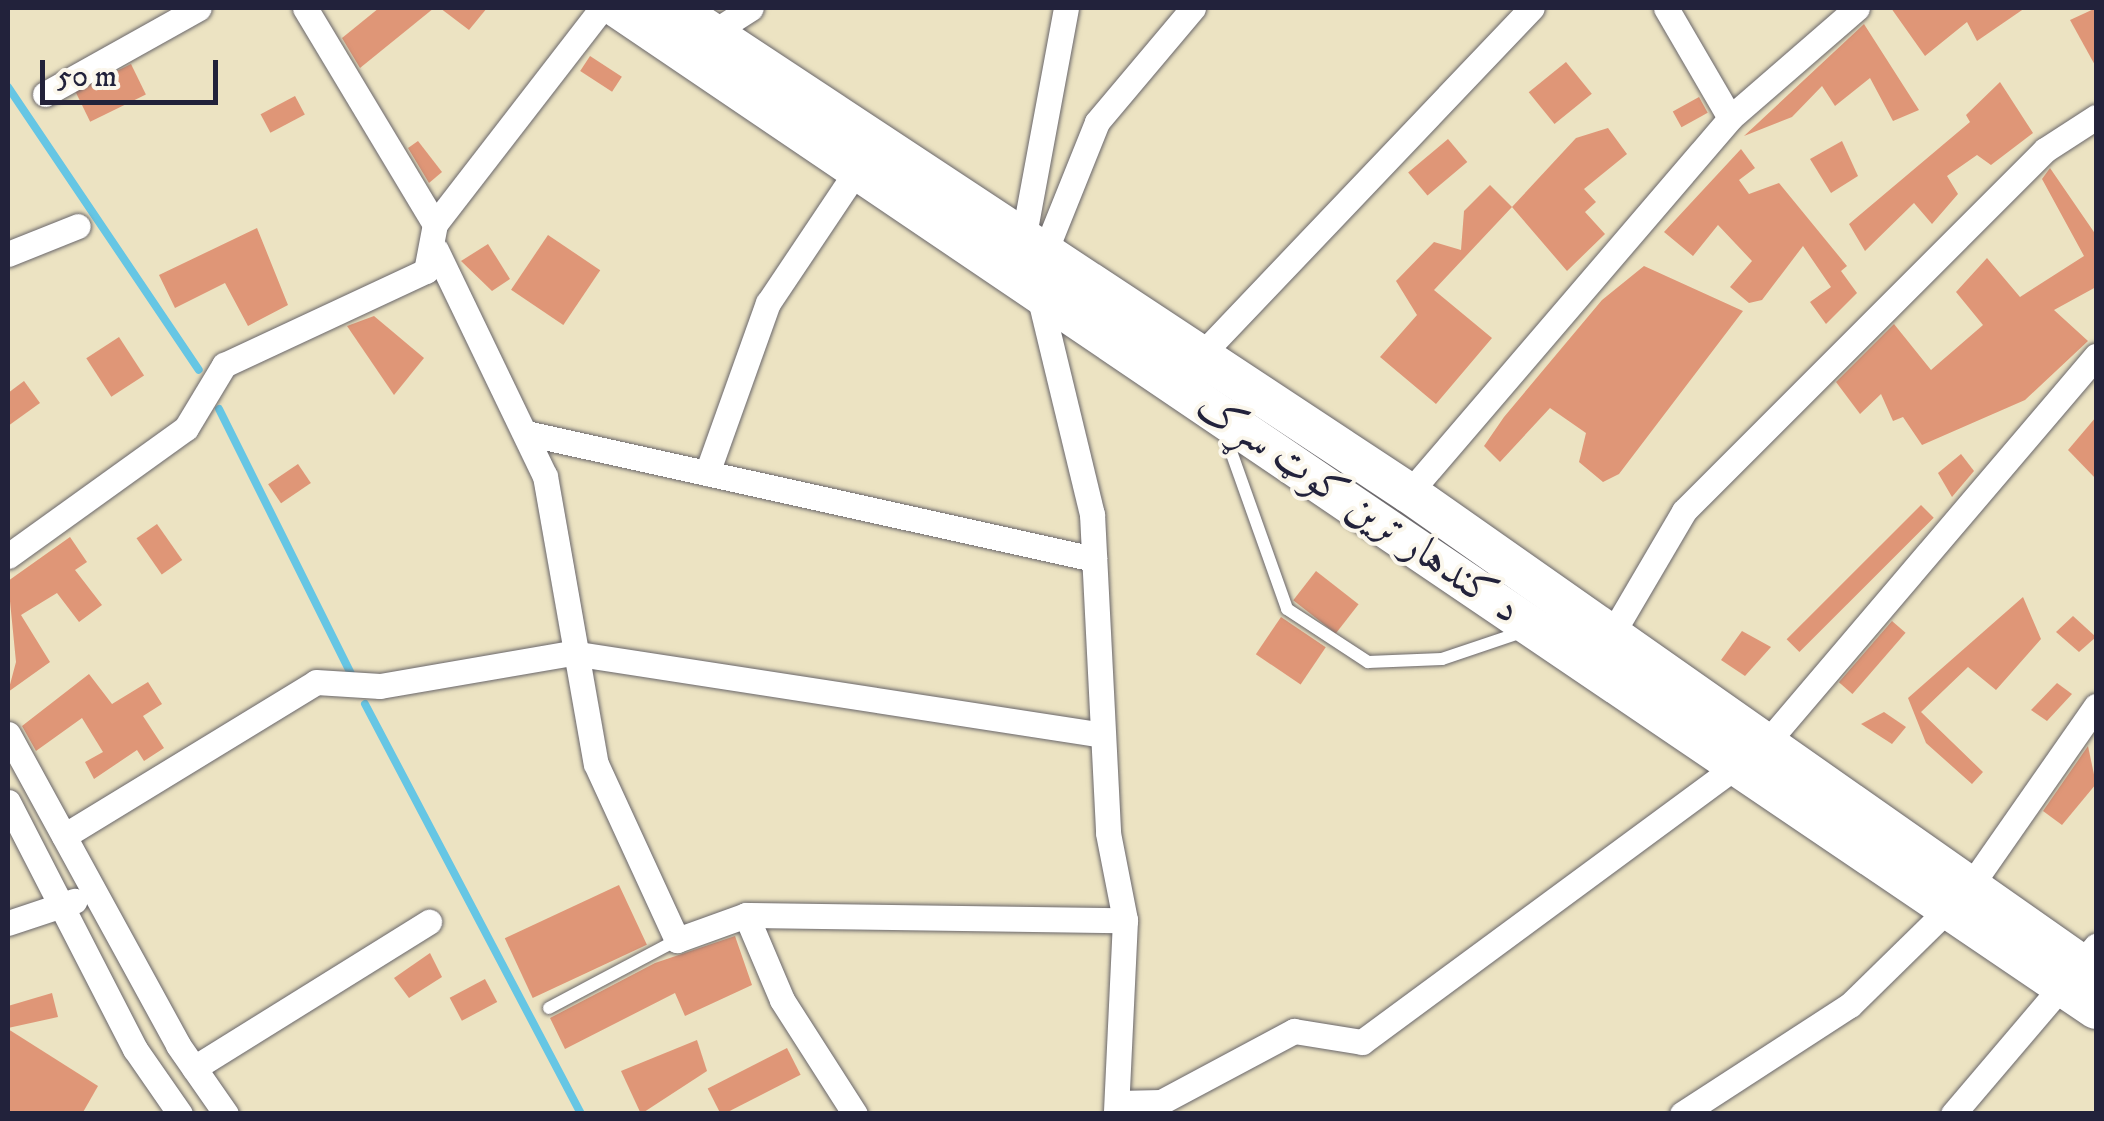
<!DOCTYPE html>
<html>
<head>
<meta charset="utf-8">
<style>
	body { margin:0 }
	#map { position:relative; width:2104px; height:1121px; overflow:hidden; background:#ece3c2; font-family:"IM FELL DW Pica",Amiri,serif }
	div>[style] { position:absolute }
	.stream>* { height:8px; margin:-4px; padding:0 4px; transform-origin:4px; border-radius:4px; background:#66c6e4 }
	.building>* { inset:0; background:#df9677; transform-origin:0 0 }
	.roads { filter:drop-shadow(0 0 2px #69666a) drop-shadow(0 0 2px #69666a) }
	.lane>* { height:12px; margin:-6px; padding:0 6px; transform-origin:6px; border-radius:6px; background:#fff }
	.street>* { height:25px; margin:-12.5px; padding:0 12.5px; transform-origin:12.5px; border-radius:12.5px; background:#fff }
	.primary>* { height:40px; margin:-20px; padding:0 20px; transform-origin:20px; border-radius:20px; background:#fff }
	span { translate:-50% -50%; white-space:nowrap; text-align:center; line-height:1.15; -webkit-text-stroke:8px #fbf7ec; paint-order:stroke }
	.street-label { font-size:42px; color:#22223b }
	.frame { position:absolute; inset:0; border:10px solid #22223b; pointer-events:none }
	.scale { position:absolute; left:40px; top:60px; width:178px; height:45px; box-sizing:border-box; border:5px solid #22223b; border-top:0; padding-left:12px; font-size:30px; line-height:35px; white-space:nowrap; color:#22223b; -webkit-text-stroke:8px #fbf7ec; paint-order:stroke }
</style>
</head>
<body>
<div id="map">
	<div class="stream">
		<div style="left:8px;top:87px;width:341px;rotate:56deg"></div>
		<div style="left:219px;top:409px;width:301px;rotate:63.5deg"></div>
		<div style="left:365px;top:704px;width:463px;rotate:62.2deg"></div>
	</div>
	<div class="building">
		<div style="clip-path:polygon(379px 8px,434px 8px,360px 68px,342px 38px)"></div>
		<div style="clip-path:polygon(440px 8px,487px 8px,469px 30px)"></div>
		<div style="clip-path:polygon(1891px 8px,2025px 8px,1977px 41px,1967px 22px,1925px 56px)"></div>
		<div style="clip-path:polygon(2096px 8px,2096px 67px,2070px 20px)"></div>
		<div style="clip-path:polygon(1864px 24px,1919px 110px,1893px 121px,1870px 78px,1835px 106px,1822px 86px,1792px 117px,1744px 136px)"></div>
		<div style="left:590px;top:56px;width:38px;height:18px;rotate:33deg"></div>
		<div style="left:1566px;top:62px;width:41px;height:48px;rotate:51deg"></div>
		<div style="left:131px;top:64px;width:34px;height:62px;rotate:64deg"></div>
		<div style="clip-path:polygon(2000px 82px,2033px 133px,1991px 165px,1977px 155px,1947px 176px,1958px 194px,1932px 224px,1914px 203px,1865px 251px,1849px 224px,1970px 122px,1966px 115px)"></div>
		<div style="left:295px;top:96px;width:21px;height:39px;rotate:62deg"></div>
		<div style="left:1699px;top:97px;width:18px;height:30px;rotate:61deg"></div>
		<div style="clip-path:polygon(1608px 128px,1627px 154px,1584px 189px,1596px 202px,1585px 212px,1605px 234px,1567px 271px,1512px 207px,1576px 138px)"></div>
		<div style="left:1448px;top:139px;width:30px;height:52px;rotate:50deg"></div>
		<div style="clip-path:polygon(418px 141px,442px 172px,429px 183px,408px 148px)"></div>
		<div style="clip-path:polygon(1842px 141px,1858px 176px,1831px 193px,1810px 159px)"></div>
		<div style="clip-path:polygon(1741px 149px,1755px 168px,1739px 180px,1749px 194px,1779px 183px,1847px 266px,1841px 271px,1857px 293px,1826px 324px,1810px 302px,1831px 287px,1803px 246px,1762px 300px,1749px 303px,1730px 287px,1752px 261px,1718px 225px,1693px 256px,1664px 232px)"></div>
		<div style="clip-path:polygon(2050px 168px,2096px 235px,2096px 287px,2054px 310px,2088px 341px,2025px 400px,1922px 445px,1903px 417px,1893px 421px,1881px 394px,1860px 414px,1836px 382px,1894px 324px,1931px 370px,1983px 325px,1956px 292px,1987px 258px,2020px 297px,2084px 256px,2042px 179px)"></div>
		<div style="clip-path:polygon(1490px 185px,1512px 207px,1434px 290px,1492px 338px,1436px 404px,1380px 357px,1417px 315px,1396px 281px,1434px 242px,1461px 250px,1464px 211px)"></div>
		<div style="clip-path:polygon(257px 228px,288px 305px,248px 326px,225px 283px,175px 308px,159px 275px)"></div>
		<div style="left:548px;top:235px;width:63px;height:66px;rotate:34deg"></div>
		<div style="clip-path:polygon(488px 244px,510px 279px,492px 291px,461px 261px)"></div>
		<div style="clip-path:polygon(1644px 266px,1743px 311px,1619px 474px,1603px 482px,1579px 462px,1586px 433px,1550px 408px,1500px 462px,1484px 446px,1504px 417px,1602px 300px)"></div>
		<div style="clip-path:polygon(374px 316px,424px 358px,394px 395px,347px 326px)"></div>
		<div style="left:119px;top:337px;width:46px;height:39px;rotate:57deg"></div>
		<div style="clip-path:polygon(24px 381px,40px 403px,8px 426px,8px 393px)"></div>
		<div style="clip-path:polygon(2096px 417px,2096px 479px,2068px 450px)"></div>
		<div style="clip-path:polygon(1961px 454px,1974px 471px,1952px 497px,1938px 473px)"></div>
		<div style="left:298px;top:464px;width:23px;height:36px;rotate:56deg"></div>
		<div style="left:1921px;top:505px;width:18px;height:190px;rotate:45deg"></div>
		<div style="left:157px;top:524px;width:44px;height:25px;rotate:55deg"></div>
		<div style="clip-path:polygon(70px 537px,87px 562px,75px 570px,102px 605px,79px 622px,57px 593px,21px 615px,50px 662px,8px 692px,16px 662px,8px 581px)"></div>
		<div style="left:1316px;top:571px;width:54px;height:37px;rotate:38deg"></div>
		<div style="clip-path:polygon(2023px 597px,2041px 639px,1996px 690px,1968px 667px,1921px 712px,1983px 772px,1972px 784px,1926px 743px,1908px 698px)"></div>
		<div style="clip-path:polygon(2073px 616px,2096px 637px,2079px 652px,2056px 632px)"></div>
		<div style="left:1281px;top:617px;width:54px;height:45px;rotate:34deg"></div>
		<div style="left:1892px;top:621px;width:18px;height:81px;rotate:41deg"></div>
		<div style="clip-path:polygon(1742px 631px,1771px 647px,1745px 676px,1721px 660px)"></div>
		<div style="clip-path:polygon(89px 674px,112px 704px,148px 682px,162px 704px,143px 716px,164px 748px,144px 761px,137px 750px,94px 779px,85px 762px,103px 752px,82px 718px,36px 751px,22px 726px)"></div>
		<div style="clip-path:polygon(2057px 683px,2072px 694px,2047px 721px,2031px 710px)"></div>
		<div style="clip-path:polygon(1884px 712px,1906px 727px,1892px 744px,1861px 724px)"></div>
		<div style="clip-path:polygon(2088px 746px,2096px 784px,2062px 825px,2043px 811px)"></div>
		<div style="left:619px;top:885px;width:66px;height:126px;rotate:65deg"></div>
		<div style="clip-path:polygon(735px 936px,752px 985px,685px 1016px,675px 993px,565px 1049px,550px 1018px,655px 963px)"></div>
		<div style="clip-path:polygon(430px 953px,442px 977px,409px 998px,394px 978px)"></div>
		<div style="left:485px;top:979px;width:26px;height:40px;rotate:62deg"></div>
		<div style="clip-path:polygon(52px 993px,58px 1017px,8px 1028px,8px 1006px)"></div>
		<div style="clip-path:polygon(8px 1029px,98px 1086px,82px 1114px,8px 1114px)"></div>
		<div style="clip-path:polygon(697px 1040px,707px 1071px,641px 1114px,621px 1071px)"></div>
		<div style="left:787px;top:1048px;width:30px;height:89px;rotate:63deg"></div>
	</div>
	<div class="roads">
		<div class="lane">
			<div style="left:1223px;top:429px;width:191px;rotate:70.4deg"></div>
			<div style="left:1287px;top:609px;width:97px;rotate:33.2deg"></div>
			<div style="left:1368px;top:662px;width:74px;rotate:-2.3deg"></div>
			<div style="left:1442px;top:659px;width:88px;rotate:-18.6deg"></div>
			<div style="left:549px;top:1008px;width:145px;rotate:-28deg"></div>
		</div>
		<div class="street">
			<div style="left:305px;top:8px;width:252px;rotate:59deg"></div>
			<div style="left:1666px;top:8px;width:127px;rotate:59.8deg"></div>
			<div style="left:712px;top:33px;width:46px;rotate:-32.7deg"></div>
			<div style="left:45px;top:94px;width:176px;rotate:-29.2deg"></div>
			<div style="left:1023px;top:240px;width:236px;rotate:-79.5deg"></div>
			<div style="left:436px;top:250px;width:251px;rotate:64.3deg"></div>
			<div style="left:545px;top:476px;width:292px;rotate:80deg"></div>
			<div style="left:596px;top:764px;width:194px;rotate:65.3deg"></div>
			<div style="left:677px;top:940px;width:73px;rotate:-19.9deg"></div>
			<div style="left:746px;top:915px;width:379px;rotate:0.8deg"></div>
			<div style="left:8px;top:254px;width:75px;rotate:-21.8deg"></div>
			<div style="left:1044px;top:254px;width:142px;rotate:-68.1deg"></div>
			<div style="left:1097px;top:122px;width:149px;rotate:-49.9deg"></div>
			<div style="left:1037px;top:287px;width:234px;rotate:76.4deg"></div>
			<div style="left:1092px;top:514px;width:319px;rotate:87.1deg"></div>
			<div style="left:1108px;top:833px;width:89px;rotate:78.9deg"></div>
			<div style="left:1125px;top:920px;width:194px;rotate:92.7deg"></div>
			<div style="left:1206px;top:369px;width:16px;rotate:-105deg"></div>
			<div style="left:1202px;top:354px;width:478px;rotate:-46.4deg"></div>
			<div style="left:526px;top:433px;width:582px;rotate:12.51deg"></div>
			<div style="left:707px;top:473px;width:181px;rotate:-70.3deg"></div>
			<div style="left:768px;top:303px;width:164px;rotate:-56.2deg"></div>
			<div style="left:1409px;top:493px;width:494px;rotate:-49.4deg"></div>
			<div style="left:1730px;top:118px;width:168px;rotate:-40.9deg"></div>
			<div style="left:8px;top:556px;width:219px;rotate:-35.7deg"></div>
			<div style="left:186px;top:428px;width:74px;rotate:-58.9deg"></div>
			<div style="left:224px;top:365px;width:223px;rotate:-25deg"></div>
			<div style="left:426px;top:271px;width:48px;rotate:-79.2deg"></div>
			<div style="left:435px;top:224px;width:273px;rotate:-52.3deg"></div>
			<div style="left:1609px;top:639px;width:148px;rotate:-59.6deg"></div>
			<div style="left:1684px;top:511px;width:511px;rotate:-45deg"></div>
			<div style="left:2045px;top:150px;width:61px;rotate:-32.9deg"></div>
			<div style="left:8px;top:734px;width:354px;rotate:61.3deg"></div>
			<div style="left:178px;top:1045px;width:84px;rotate:55.2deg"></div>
			<div style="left:1763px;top:747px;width:514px;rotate:-49.58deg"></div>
			<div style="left:8px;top:802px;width:278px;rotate:62.8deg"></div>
			<div style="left:135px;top:1049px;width:79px;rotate:55.3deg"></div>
			<div style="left:64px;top:836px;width:295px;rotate:-31.4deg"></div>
			<div style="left:316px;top:682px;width:64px;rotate:3.6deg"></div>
			<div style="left:380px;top:686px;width:195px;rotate:-9.8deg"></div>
			<div style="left:572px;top:653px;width:537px;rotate:8.78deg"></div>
			<div style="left:1969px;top:888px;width:222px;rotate:-55.1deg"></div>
			<div style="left:746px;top:915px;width:92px;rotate:67deg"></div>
			<div style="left:782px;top:1000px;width:135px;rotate:57.4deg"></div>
			<div style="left:8px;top:923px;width:70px;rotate:-18.4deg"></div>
			<div style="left:194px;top:1068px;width:277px;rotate:-31.9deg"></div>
			<div style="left:1118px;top:1103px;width:43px;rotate:-1.3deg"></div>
			<div style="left:1161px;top:1102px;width:151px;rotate:-28.1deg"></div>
			<div style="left:1294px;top:1031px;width:69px;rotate:9.2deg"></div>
			<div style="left:1362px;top:1042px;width:466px;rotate:-36.4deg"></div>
			<div style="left:1682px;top:1114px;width:200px;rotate:-33deg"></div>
			<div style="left:1850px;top:1005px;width:137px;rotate:-44.4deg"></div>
			<div style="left:1953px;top:1114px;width:221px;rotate:-49.6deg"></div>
		</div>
		<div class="primary">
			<div style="left:618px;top:8px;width:1785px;rotate:34.11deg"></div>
			<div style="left:674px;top:8px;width:881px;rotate:33.42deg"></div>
			<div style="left:1409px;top:493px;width:836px;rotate:35.06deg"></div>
		</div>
	</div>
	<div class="street-label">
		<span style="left:1358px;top:508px;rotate:34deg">د کندهار ترين کوټ سړک</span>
	</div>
	<div class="frame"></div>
	<div class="scale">50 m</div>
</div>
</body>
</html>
